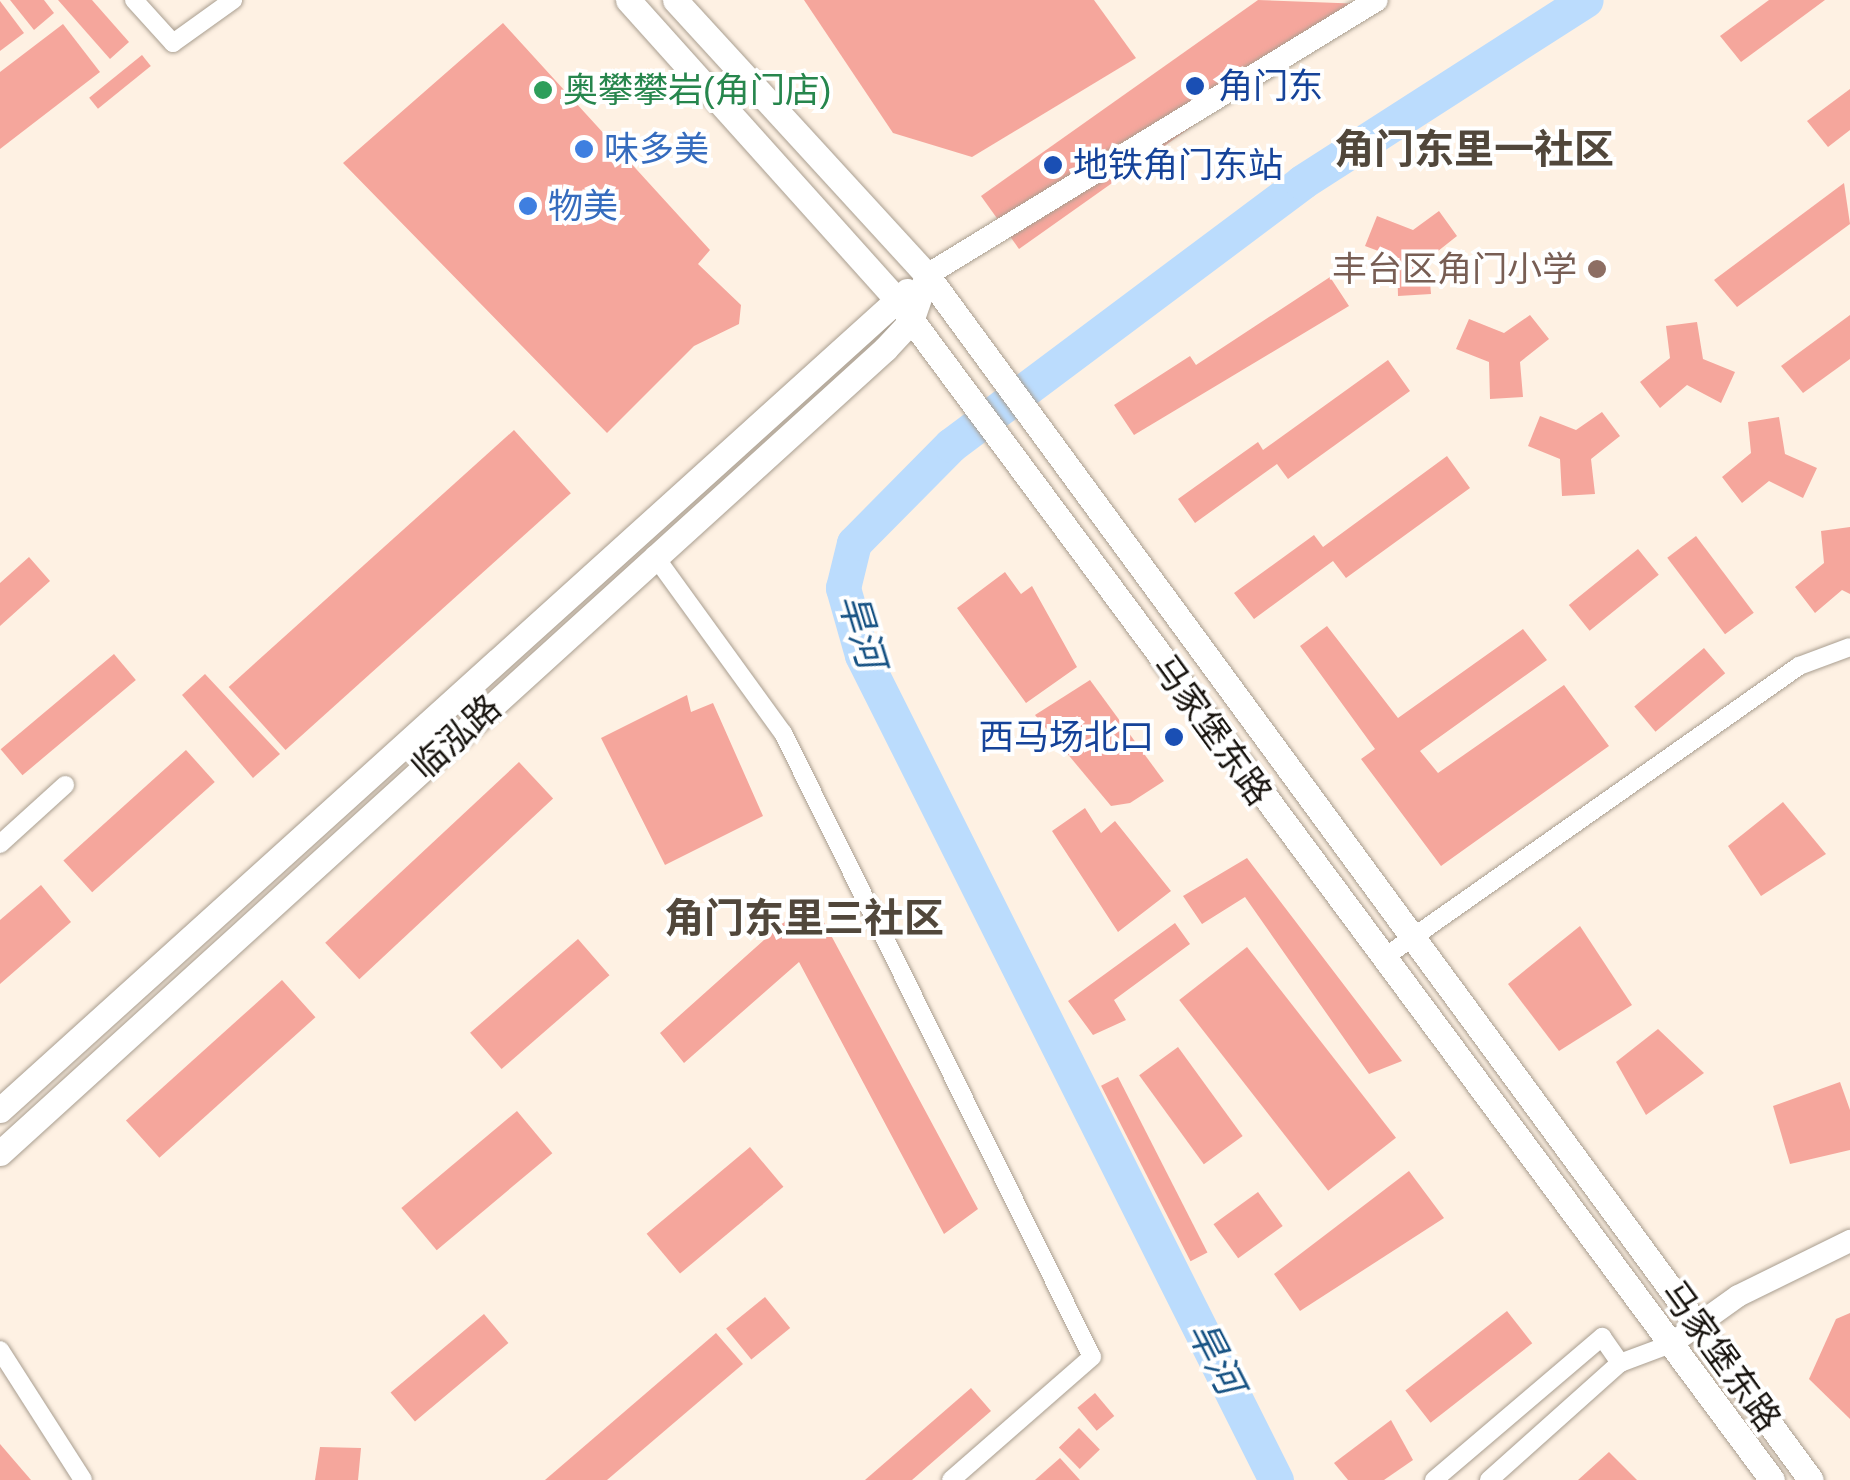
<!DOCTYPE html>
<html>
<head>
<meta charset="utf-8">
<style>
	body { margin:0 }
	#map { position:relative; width:1850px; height:1480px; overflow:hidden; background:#fef1e3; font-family:Helvetica,"Noto Sans SC",sans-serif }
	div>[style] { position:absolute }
	.river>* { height:35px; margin:-17.5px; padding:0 17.5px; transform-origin:17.5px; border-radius:17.5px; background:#bbdcfd }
	.building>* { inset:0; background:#f5a69c; transform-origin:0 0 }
	.roads { filter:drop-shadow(0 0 2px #a99e90) drop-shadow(0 0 2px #a99e90) }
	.minor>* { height:18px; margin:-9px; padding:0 9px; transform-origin:9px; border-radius:9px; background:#fff }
	.tertiary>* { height:22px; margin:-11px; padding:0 11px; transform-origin:11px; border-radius:11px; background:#fff }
	.secondary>* { height:25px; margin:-12.5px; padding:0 12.5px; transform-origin:12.5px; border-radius:12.5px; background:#fff }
	.dots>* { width:28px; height:28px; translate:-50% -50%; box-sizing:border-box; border:5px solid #fff; border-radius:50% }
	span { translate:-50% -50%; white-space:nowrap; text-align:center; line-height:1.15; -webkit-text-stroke:8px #fff; paint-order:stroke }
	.transit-label { font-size:35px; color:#164399 }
	.left { translate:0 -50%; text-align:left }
	.right { translate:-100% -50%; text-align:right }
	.leisure-label { font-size:35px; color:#27864d }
	.shop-label { font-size:35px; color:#366cbe }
	.education-label { font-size:35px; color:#785e54 }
	.street-label { font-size:35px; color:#191510 }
	.water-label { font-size:38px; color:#185384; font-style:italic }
	.quarter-label { font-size:40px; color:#51473b; font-weight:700 }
</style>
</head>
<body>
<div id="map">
	<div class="river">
		<div style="left:1276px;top:1480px;width:923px;rotate:-116.65deg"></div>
		<div style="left:862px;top:655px;width:70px;rotate:-105.8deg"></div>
		<div style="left:843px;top:588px;width:46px;rotate:-76.3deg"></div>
		<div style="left:854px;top:543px;width:138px;rotate:-45.3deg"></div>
		<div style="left:951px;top:445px;width:439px;rotate:-36.8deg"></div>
		<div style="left:1302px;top:182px;width:337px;rotate:-32.7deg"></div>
	</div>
	<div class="building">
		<div style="clip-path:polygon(10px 0,44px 0,54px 13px,34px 30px)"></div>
		<div style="clip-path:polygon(58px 0,92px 0,129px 42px,110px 59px)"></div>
		<div style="clip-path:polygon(804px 0,1094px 0,1136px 58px,972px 157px,893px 133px)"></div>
		<div style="clip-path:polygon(1258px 0,1365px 4px,1019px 249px,981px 196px)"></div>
		<div style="clip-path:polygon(1769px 0,1825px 0,1741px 62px,1720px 36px)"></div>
		<div style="clip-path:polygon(0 1px,24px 33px,0 51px)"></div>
		<div style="clip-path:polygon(503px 23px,710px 250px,698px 264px,741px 305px,739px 324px,694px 346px,607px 433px,343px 163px)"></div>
		<div style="clip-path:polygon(63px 24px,100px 72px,0 149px,0 72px)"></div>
		<div style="left:142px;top:55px;width:14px;height:68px;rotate:51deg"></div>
		<div style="clip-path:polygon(1850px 89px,1850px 130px,1828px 147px,1807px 121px)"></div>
		<div style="clip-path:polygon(1844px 183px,1850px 224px,1737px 307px,1714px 280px)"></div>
		<div style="clip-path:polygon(1439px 211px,1457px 236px,1428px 259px,1431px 294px,1398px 296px,1397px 258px,1365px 246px,1377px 216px,1413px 230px)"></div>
		<div style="clip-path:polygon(1330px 277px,1349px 306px,1134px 435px,1114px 405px,1190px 356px,1196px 365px)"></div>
		<div style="clip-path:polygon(1530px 315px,1549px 339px,1520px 362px,1523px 397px,1490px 399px,1489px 362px,1456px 349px,1469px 319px,1504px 333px)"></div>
		<div style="clip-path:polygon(1850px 315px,1850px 359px,1803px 393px,1781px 366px)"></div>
		<div style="clip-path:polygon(1697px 322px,1703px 359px,1735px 372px,1721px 403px,1687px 385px,1660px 408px,1640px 382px,1670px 358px,1666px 326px)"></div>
		<div style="clip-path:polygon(1388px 360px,1410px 391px,1288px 479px,1277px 464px,1195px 523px,1178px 499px,1258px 442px,1263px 450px)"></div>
		<div style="clip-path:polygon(1602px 412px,1620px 436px,1591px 459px,1595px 494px,1562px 496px,1560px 459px,1528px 446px,1540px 416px,1576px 430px)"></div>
		<div style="clip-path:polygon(1779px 417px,1785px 454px,1817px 468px,1803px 498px,1769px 481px,1742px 503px,1722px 477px,1751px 453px,1748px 422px)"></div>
		<div style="left:514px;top:430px;width:85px;height:384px;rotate:48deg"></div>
		<div style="clip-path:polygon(1447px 456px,1470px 488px,1346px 578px,1333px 561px,1254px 619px,1234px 593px,1314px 535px,1323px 547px)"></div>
		<div style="clip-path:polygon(1850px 527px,1850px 594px,1842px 590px,1815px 613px,1795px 587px,1824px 563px,1821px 531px)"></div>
		<div style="left:1696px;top:536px;width:96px;height:36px;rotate:53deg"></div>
		<div style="left:1638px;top:549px;width:33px;height:89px;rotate:51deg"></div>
		<div style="clip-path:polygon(29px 557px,50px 581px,0 626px,0 583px)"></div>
		<div style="clip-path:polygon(1005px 572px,1021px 594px,1032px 586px,1077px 667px,1026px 703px,957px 608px)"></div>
		<div style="clip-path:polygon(1327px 626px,1398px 718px,1523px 629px,1547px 660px,1420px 751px,1438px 773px,1564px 685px,1609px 746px,1441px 866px,1361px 759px,1375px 749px,1300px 646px)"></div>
		<div style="left:1704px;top:648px;width:33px;height:91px;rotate:50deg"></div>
		<div style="left:114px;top:654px;width:34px;height:148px;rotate:50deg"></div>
		<div style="clip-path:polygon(205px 674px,280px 754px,253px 778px,182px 695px)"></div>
		<div style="clip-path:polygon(1090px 680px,1164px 781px,1130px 803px,1111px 806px,1035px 715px)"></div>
		<div style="clip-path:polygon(687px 695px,691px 712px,713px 703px,763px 816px,665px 865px,601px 738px)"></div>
		<div style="left:186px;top:750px;width:43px;height:165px;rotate:48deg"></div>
		<div style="left:519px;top:762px;width:50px;height:265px;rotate:47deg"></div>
		<div style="clip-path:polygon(1783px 802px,1826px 854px,1761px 896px,1728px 846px)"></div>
		<div style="clip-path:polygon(1085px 808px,1101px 833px,1115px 821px,1171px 891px,1118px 932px,1052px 831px)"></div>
		<div style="clip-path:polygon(1247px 858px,1402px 1061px,1369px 1074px,1245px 897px,1202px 924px,1183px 896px)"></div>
		<div style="clip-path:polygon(41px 885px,71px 922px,0 984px,0 920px)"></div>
		<div style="clip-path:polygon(811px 898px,978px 1209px,944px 1234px,799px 962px,684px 1063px,660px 1033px)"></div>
		<div style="clip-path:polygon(1175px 923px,1190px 944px,1114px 1000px,1126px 1020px,1093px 1035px,1068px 1001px)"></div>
		<div style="clip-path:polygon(1580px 926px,1632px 1005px,1559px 1051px,1508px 984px)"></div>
		<div style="left:578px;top:939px;width:48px;height:143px;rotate:49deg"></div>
		<div style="left:1247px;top:947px;width:242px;height:86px;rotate:52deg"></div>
		<div style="left:282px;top:980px;width:50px;height:210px;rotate:48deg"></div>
		<div style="clip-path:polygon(1658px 1029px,1704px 1073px,1646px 1115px,1616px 1062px)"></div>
		<div style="left:1178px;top:1047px;width:110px;height:48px;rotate:54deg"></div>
		<div style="left:1118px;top:1077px;width:197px;height:19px;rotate:63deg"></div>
		<div style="clip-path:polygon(1840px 1082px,1850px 1110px,1850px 1150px,1790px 1164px,1773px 1106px)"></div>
		<div style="left:517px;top:1111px;width:55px;height:151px;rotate:50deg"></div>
		<div style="left:750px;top:1147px;width:52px;height:135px;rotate:50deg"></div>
		<div style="clip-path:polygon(1409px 1171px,1444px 1218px,1300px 1311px,1274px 1274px)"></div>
		<div style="left:1258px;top:1192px;width:42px;height:55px;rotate:54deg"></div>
		<div style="left:765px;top:1297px;width:40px;height:50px;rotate:51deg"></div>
		<div style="left:1507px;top:1311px;width:41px;height:129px;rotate:52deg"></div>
		<div style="clip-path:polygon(1850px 1313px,1850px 1419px,1809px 1379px,1836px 1319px)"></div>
		<div style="left:484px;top:1314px;width:38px;height:122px;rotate:50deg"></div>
		<div style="clip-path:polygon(716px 1333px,743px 1364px,607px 1480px,545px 1480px)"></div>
		<div style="clip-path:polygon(971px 1388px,991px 1411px,912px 1480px,865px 1480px)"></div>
		<div style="left:1095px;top:1393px;width:30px;height:23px;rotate:50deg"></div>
		<div style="clip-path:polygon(1391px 1420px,1413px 1460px,1384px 1480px,1348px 1480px,1334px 1463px)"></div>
		<div style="left:1079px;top:1428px;width:30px;height:28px;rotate:46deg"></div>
		<div style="clip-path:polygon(0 1444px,31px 1480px,0 1480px)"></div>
		<div style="clip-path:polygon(320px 1447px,361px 1448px,358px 1480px,315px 1480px)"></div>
		<div style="clip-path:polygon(1609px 1452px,1637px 1480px,1578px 1480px)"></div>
		<div style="clip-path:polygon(1060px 1458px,1080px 1480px,1035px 1480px)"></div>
	</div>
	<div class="roads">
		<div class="minor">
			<div style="left:134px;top:0;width:58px;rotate:47.8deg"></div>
			<div style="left:173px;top:43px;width:74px;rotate:-35.6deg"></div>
			<div style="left:654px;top:555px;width:220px;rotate:54.1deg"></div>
			<div style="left:783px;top:733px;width:696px;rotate:63.66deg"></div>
			<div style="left:1092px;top:1357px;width:187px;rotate:138.9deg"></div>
			<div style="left:0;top:844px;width:88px;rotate:-42.2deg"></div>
			<div style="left:1382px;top:959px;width:510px;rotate:-35.09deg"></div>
			<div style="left:1799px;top:666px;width:54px;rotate:-20.4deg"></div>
			<div style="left:0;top:1350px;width:154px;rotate:57.4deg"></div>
			<div style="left:1434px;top:1480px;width:221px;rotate:-40.4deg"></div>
			<div style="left:1602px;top:1337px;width:32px;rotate:55deg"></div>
			<div style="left:1489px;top:1480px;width:176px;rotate:-41.8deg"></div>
			<div style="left:1620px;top:1363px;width:54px;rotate:-20.4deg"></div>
		</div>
		<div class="tertiary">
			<div style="left:927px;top:275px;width:527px;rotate:-31.43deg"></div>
			<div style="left:1671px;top:1344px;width:82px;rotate:-35.6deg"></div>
			<div style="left:1738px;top:1296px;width:125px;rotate:-26.2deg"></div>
		</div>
		<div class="secondary">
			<div style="left:628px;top:0;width:402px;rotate:48.1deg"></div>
			<div style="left:896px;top:299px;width:1470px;rotate:53.43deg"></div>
			<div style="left:675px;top:0;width:373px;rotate:47.5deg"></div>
			<div style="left:927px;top:275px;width:1494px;rotate:53.74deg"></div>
			<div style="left:0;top:1110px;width:1222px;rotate:-42.08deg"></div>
			<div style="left:0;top:1153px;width:1196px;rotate:-42.25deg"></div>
			<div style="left:885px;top:349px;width:38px;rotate:-47deg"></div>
			<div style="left:911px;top:321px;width:49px;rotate:-70.8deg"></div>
		</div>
	</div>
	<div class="dots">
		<div style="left:1195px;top:86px;background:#1a4fb4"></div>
		<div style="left:543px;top:90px;background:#2e9e5b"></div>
		<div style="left:584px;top:149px;background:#3f7fe0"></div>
		<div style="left:1053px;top:165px;background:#1a4fb4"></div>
		<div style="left:528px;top:206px;background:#3f7fe0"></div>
		<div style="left:1597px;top:269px;background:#8d6e63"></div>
		<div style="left:1174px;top:737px;background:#1a4fb4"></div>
	</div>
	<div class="transit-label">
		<span class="left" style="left:1218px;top:86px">角门东</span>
		<span class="left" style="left:1073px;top:165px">地铁角门东站</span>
		<span class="right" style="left:1154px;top:737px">西马场北口</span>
	</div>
	<div class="leisure-label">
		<span class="left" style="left:563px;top:90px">奥攀攀岩(角门店)</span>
	</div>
	<div class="shop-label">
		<span class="left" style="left:604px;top:149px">味多美</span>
		<span class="left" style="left:548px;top:206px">物美</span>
	</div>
	<div class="education-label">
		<span class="right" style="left:1577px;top:269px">丰台区角门小学</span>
	</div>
	<div class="street-label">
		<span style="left:1212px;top:730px;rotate:54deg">马家堡东路</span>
		<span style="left:456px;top:737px;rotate:-42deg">临泓路</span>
		<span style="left:1721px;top:1356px;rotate:54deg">马家堡东路</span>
	</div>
	<div class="water-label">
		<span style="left:861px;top:631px;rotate:73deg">旱河</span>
		<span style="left:1215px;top:1358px;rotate:63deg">旱河</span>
	</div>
	<div class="quarter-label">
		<span style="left:1474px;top:149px">角门东里一社区</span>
		<span style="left:804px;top:918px">角门东里三社区</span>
	</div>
</div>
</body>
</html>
